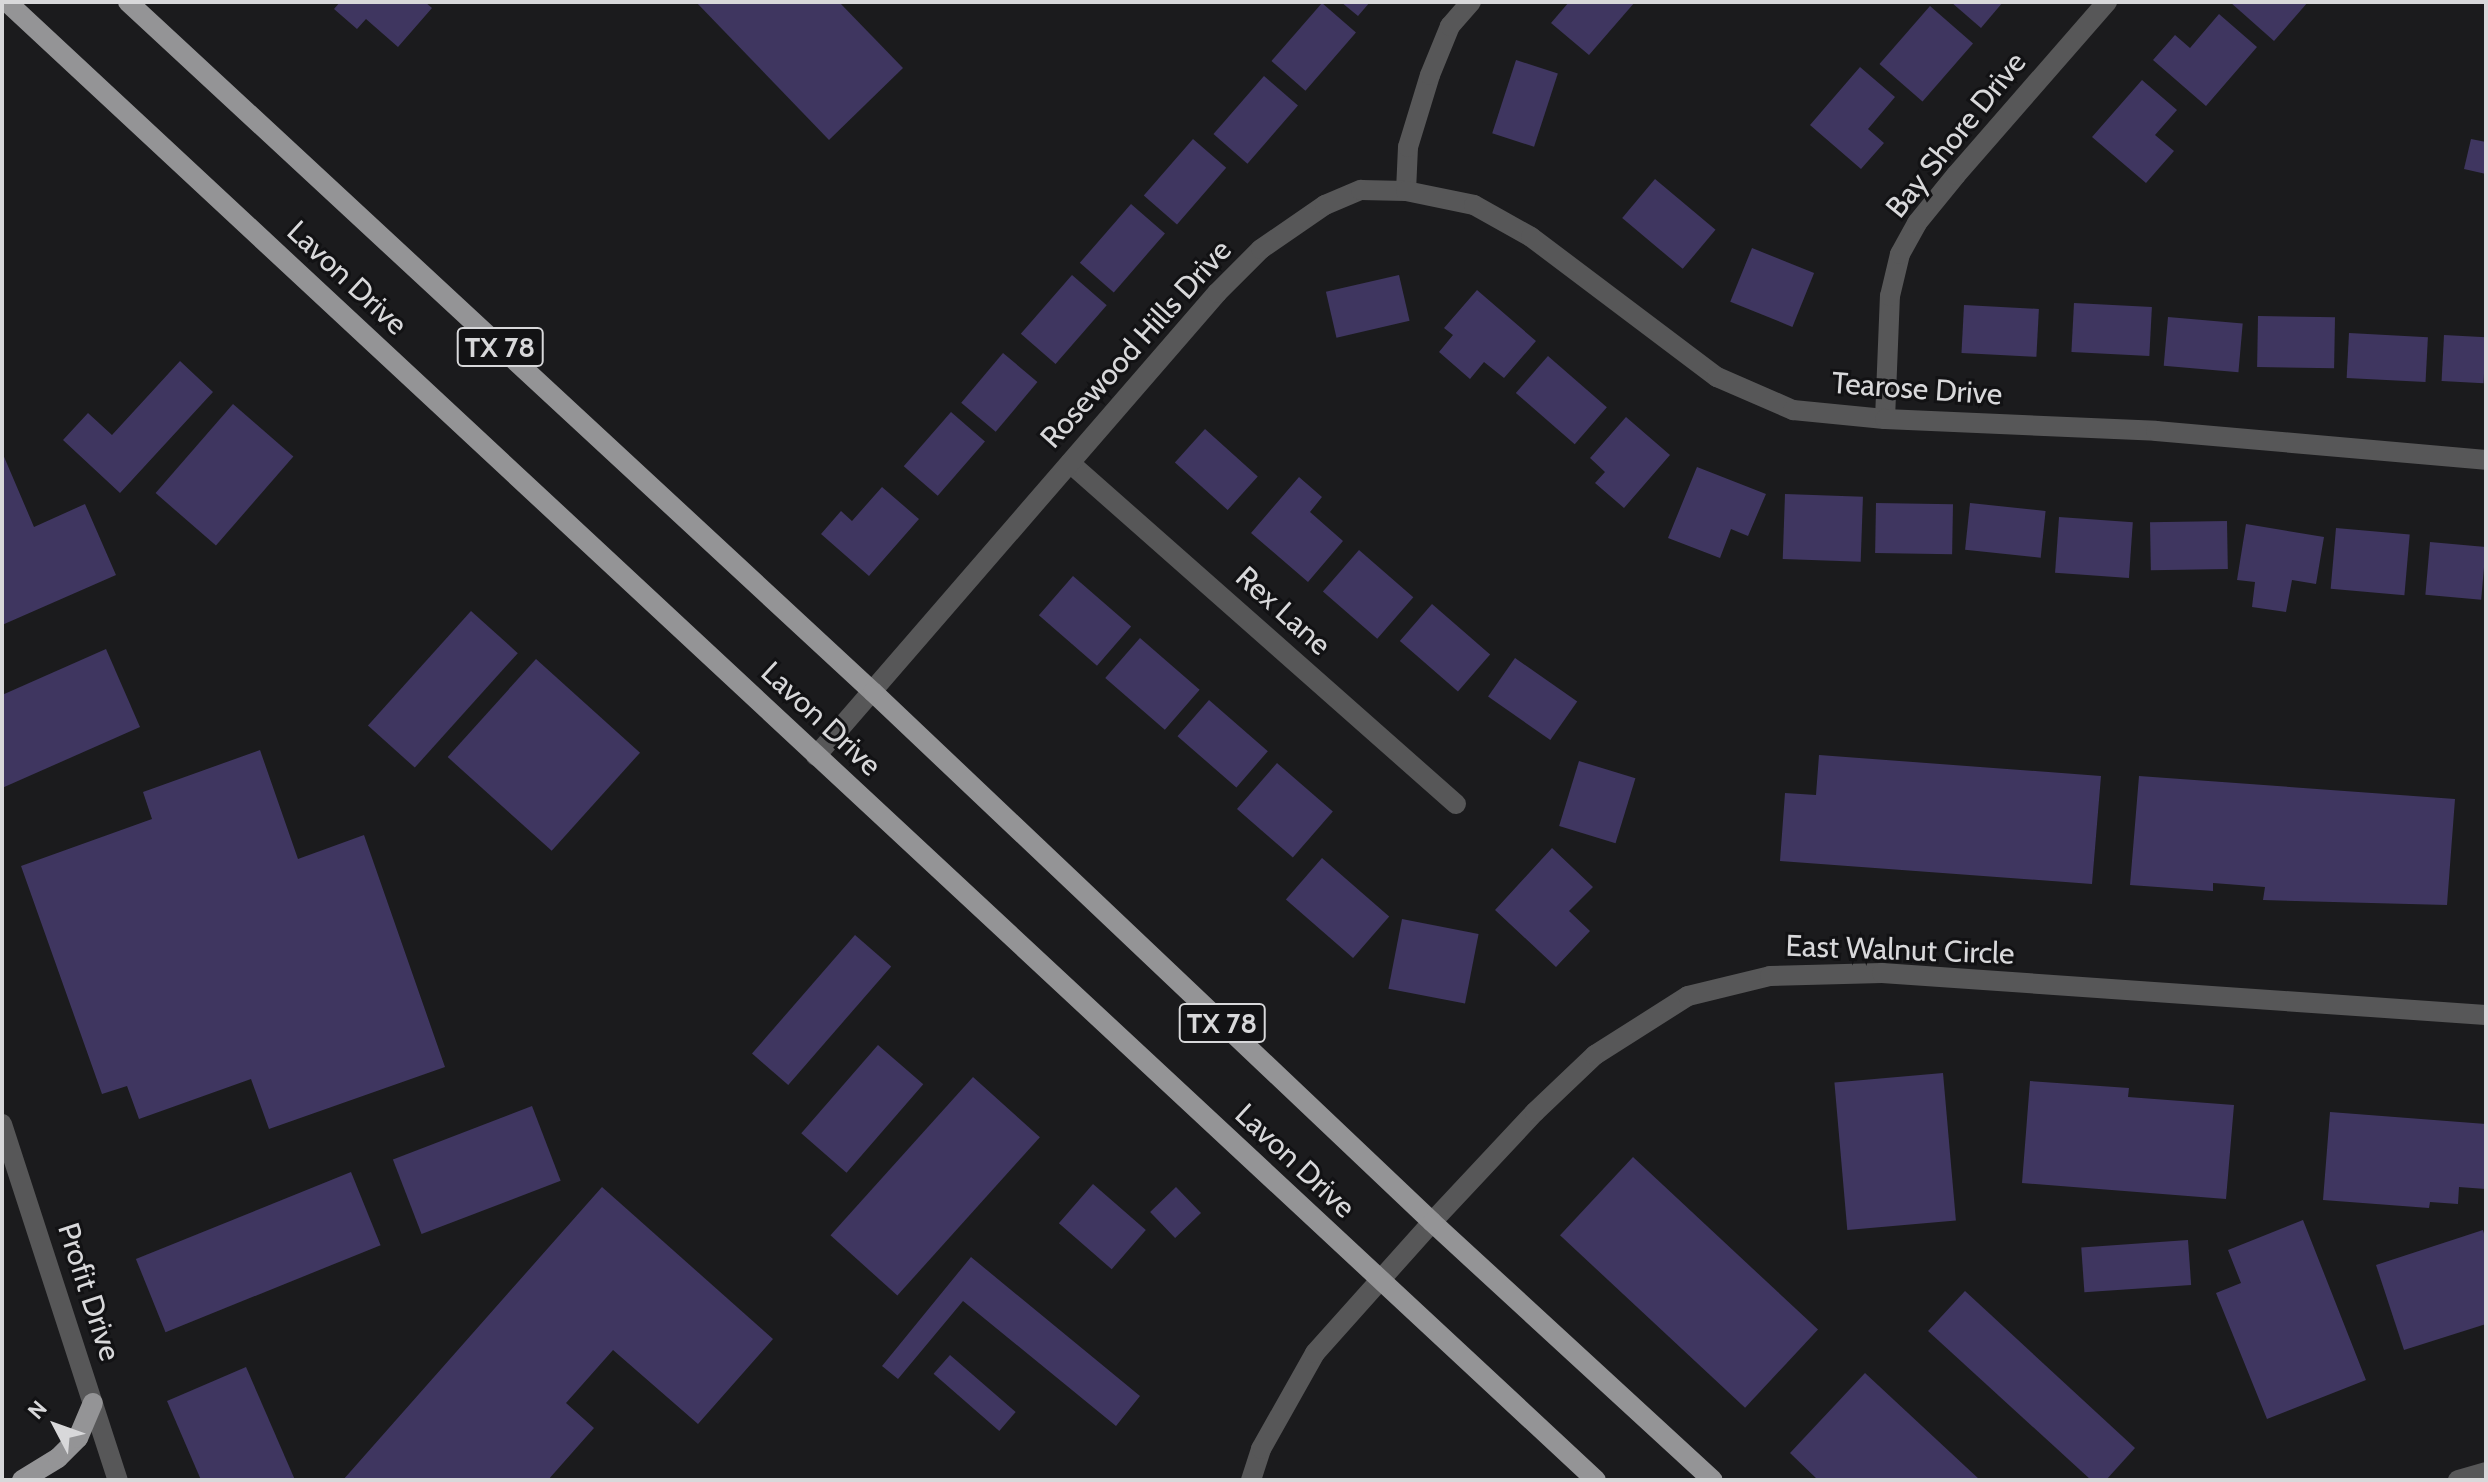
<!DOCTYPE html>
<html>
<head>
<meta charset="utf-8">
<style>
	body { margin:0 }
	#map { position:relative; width:2488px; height:1482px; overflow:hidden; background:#1b1b1d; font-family:Cabin,sans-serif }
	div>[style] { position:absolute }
	.building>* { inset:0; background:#3f3660; transform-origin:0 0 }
	.minor>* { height:20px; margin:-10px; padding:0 10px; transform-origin:10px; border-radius:10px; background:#575758 }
	.major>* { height:20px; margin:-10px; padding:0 10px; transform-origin:10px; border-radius:10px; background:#949496 }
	span { translate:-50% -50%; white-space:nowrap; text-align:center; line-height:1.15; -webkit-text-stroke:6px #121214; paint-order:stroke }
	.shield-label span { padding:2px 6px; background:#121214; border:2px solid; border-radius:6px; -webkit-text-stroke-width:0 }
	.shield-label { font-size:28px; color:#d8d8da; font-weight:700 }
	.street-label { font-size:30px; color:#d8d8da }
	.frame { position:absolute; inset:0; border:4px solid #d8d8da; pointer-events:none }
	.north { position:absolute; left:16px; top:1386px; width:80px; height:80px; -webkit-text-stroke:6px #121214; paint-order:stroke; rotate:311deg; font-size:22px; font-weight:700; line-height:32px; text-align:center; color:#d8d8da }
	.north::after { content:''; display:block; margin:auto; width:28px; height:36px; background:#d8d8da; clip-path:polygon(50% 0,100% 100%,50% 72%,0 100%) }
</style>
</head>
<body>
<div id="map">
	<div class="building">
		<div style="clip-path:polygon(340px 2px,425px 2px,432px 8px,398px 47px,366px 19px,357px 29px,334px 9px)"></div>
		<div style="clip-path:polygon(696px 2px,839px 2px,903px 68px,829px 140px)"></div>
		<div style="clip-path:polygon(1341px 2px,1370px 2px,1358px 16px)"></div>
		<div style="clip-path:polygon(1569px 2px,1635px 2px,1589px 55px,1551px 23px)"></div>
		<div style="clip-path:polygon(1951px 2px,2003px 2px,1981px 28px)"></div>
		<div style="clip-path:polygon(2230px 2px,2308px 2px,2274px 41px)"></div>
		<div style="left:1322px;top:3px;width:45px;height:77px;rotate:41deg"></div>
		<div style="left:1930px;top:6px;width:57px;height:77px;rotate:41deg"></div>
		<div style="clip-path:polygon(2219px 14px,2257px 47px,2206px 106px,2153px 60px,2175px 35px,2190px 48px)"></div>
		<div style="left:1516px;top:60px;width:44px;height:77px;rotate:18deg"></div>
		<div style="clip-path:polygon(1860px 67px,1895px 97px,1868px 129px,1884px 143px,1861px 169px,1810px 125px)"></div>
		<div style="left:1264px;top:76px;width:45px;height:77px;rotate:41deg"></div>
		<div style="clip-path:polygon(2142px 80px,2177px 110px,2155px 135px,2174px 151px,2146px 183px,2092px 137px)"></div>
		<div style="left:1193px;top:139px;width:44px;height:75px;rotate:41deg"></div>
		<div style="clip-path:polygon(2471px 139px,2486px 142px,2486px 174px,2464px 169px)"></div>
		<div style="left:1655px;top:179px;width:79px;height:51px;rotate:40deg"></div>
		<div style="left:1131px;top:204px;width:45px;height:78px;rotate:41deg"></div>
		<div style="left:1752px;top:248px;width:67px;height:58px;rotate:22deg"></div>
		<div style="left:1072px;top:275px;width:46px;height:78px;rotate:41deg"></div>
		<div style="left:1399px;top:275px;width:47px;height:75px;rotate:77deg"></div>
		<div style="clip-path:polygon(1477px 290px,1536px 341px,1504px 378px,1484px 362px,1470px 379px,1439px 352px,1453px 335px,1444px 328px)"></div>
		<div style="left:2074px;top:303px;width:78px;height:49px;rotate:3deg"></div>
		<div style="left:1964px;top:305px;width:75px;height:48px;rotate:3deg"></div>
		<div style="left:2258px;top:316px;width:77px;height:51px;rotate:1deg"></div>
		<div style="left:2168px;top:317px;width:75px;height:49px;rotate:5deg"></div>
		<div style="left:2349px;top:333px;width:79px;height:45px;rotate:3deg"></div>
		<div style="left:2444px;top:335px;width:42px;height:46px;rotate:3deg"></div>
		<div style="left:1003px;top:353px;width:45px;height:65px;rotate:40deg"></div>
		<div style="left:1548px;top:356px;width:78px;height:49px;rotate:41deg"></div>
		<div style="clip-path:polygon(180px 361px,213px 392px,120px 493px,63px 440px,88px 413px,112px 435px)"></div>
		<div style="left:233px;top:404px;width:80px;height:118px;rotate:41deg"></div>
		<div style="left:951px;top:412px;width:45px;height:72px;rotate:41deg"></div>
		<div style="clip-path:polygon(1626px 417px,1670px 455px,1624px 508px,1595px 483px,1605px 472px,1590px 458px)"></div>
		<div style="left:1205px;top:429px;width:71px;height:45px;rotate:42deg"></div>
		<div style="clip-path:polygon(2px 452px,34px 527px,85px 504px,116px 575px,2px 625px)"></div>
		<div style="clip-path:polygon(1697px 467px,1766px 494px,1748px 536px,1731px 529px,1720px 558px,1668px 538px)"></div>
		<div style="clip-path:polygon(1299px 477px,1322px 497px,1310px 512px,1343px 541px,1308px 582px,1251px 533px)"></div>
		<div style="clip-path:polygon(882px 487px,919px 519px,869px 576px,821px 534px,841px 511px,852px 521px)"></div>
		<div style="left:1785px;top:494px;width:78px;height:65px;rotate:2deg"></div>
		<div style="left:1876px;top:503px;width:77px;height:50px;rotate:1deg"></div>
		<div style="left:1970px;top:503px;width:76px;height:47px;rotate:6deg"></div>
		<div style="left:2059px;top:517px;width:74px;height:56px;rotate:4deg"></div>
		<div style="left:2227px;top:521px;width:48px;height:77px;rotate:89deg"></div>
		<div style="clip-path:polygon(2246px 524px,2324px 537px,2316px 584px,2292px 580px,2286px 612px,2252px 607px,2255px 582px,2237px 580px)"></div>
		<div style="left:2336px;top:528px;width:74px;height:61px;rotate:5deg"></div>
		<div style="left:2430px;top:542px;width:56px;height:53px;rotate:5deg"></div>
		<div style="left:1359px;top:550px;width:72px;height:55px;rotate:41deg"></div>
		<div style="left:1073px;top:576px;width:77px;height:52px;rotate:41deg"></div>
		<div style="left:1432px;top:604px;width:77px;height:49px;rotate:41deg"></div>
		<div style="left:471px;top:611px;width:63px;height:154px;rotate:42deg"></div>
		<div style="left:1140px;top:638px;width:79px;height:53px;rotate:41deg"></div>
		<div style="clip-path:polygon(106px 649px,140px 727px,2px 788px,2px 695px)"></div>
		<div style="left:1515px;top:658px;width:76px;height:47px;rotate:35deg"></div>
		<div style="left:536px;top:659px;width:140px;height:132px;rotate:42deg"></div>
		<div style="left:1209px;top:700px;width:78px;height:48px;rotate:41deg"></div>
		<div style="clip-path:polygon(260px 750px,298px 859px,364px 835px,445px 1067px,269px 1129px,251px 1079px,139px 1119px,127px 1086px,102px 1094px,21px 866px,152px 819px,143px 792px)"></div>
		<div style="clip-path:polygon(1819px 755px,2101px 776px,2092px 884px,1780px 861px,1785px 793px,1816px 795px)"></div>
		<div style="left:1579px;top:761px;width:59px;height:68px;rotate:17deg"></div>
		<div style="left:1277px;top:763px;width:74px;height:61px;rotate:41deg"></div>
		<div style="clip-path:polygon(2139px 776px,2455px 799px,2447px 905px,2263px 900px,2265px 887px,2213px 883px,2213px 891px,2130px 885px)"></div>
		<div style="clip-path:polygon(1552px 848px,1593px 887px,1569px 911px,1590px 931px,1556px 967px,1495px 910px)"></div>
		<div style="left:1322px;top:858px;width:89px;height:55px;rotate:41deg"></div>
		<div style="left:1402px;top:919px;width:78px;height:71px;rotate:11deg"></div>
		<div style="left:855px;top:935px;width:48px;height:157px;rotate:41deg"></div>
		<div style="left:878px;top:1045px;width:60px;height:117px;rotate:41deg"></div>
		<div style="left:1943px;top:1073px;width:148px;height:109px;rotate:85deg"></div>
		<div style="left:973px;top:1077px;width:90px;height:213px;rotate:42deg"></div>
		<div style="clip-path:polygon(2030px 1081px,2129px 1088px,2128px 1097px,2234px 1105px,2226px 1199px,2022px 1183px)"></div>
		<div style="left:532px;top:1106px;width:80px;height:149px;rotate:69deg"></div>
		<div style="clip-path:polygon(2330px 1112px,2486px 1124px,2486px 1189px,2459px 1187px,2458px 1204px,2430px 1202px,2429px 1208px,2323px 1200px)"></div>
		<div style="left:1633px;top:1157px;width:253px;height:107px;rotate:43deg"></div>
		<div style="left:351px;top:1172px;width:79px;height:232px;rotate:68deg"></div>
		<div style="left:1093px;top:1184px;width:70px;height:52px;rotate:41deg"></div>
		<div style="clip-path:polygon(602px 1187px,773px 1339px,698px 1424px,613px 1350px,566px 1403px,594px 1428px,548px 1480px,343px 1480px)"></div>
		<div style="left:1176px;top:1187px;width:36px;height:36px;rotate:46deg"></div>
		<div style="clip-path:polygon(2303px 1220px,2366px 1380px,2267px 1419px,2216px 1293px,2241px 1283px,2228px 1250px)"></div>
		<div style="clip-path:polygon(2483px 1230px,2486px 1241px,2486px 1324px,2404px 1350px,2376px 1265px)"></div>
		<div style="left:2188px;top:1240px;width:45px;height:107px;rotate:86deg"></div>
		<div style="clip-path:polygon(971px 1257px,1140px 1396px,1116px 1426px,963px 1301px,898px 1379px,882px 1366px)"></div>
		<div style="clip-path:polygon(1965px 1291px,2135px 1448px,2106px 1480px,2091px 1480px,1928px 1331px)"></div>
		<div style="left:950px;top:1355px;width:87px;height:25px;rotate:41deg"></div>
		<div style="clip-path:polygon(246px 1367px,295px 1480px,201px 1480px,167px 1401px)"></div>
		<div style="clip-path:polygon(1865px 1373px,1980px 1480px,1818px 1480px,1790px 1453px)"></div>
	</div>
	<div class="minor">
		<div style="left:1406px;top:191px;width:44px;rotate:-87.4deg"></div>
		<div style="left:1408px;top:147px;width:75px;rotate:-73deg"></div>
		<div style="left:1430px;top:75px;width:53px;rotate:-67.8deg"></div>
		<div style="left:1450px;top:26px;width:32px;rotate:-49deg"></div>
		<div style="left:1885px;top:419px;width:123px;rotate:-87.7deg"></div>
		<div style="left:1890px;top:296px;width:43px;rotate:-76.6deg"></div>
		<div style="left:1900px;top:254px;width:35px;rotate:-61deg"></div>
		<div style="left:1917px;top:223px;width:62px;rotate:-50.9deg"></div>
		<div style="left:1956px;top:175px;width:230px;rotate:-48.9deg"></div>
		<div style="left:1070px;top:463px;width:515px;rotate:41.46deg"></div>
		<div style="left:816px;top:756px;width:613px;rotate:-49.1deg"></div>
		<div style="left:1217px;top:293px;width:62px;rotate:-45deg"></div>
		<div style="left:1261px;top:249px;width:78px;rotate:-34.5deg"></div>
		<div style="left:1325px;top:205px;width:39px;rotate:-23deg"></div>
		<div style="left:1361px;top:190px;width:45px;rotate:1.3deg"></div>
		<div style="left:1406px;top:191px;width:69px;rotate:11.6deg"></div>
		<div style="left:1474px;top:205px;width:65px;rotate:29.3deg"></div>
		<div style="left:1531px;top:237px;width:233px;rotate:37deg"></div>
		<div style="left:1717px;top:377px;width:83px;rotate:23.5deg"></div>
		<div style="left:1793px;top:410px;width:92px;rotate:5.6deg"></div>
		<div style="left:1885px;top:419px;width:271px;rotate:2.5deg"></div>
		<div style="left:2156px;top:431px;width:331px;rotate:5deg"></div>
		<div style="left:2px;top:1124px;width:374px;rotate:72deg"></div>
		<div style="left:1251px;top:1480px;width:33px;rotate:-72deg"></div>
		<div style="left:1261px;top:1449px;width:110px;rotate:-60.6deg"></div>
		<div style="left:1315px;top:1353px;width:176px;rotate:-48.2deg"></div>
		<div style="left:1432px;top:1222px;width:151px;rotate:-46.9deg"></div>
		<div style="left:1535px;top:1112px;width:83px;rotate:-43.5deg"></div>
		<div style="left:1595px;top:1055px;width:110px;rotate:-32.4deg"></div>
		<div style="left:1688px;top:996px;width:84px;rotate:-13.7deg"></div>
		<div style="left:1770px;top:976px;width:112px;rotate:-1.5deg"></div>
		<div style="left:1882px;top:973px;width:605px;rotate:3.98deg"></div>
		<div style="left:2458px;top:1480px;width:29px;rotate:-16deg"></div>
	</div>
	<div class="major">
		<div style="left:7px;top:2px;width:2170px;rotate:42.93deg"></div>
		<div style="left:128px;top:2px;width:1015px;rotate:42.81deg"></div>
		<div style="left:873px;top:692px;width:770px;rotate:43.47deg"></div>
		<div style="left:1432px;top:1222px;width:381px;rotate:42.6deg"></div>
		<div style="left:22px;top:1480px;width:42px;rotate:-31.4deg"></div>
		<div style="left:58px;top:1458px;width:28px;rotate:-45deg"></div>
		<div style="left:78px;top:1438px;width:38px;rotate:-67deg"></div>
	</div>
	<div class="shield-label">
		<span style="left:500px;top:347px">TX 78</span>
		<span style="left:1222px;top:1023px">TX 78</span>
	</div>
	<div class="street-label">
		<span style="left:1956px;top:135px;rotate:-51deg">Bay Shore Drive</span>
		<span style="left:347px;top:278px;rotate:43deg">Lavon Drive</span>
		<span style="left:1136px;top:344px;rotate:-48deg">Rosewood Hills Drive</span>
		<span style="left:1917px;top:389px;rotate:4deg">Tearose Drive</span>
		<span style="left:1283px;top:611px;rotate:42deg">Rex Lane</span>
		<span style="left:821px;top:719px;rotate:43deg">Lavon Drive</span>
		<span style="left:1900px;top:950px;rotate:2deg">East Walnut Circle</span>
		<span style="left:1295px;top:1161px;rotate:43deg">Lavon Drive</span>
		<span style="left:89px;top:1292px;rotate:72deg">Profit Drive</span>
	</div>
	<div class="frame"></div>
	<div class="north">N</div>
</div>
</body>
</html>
